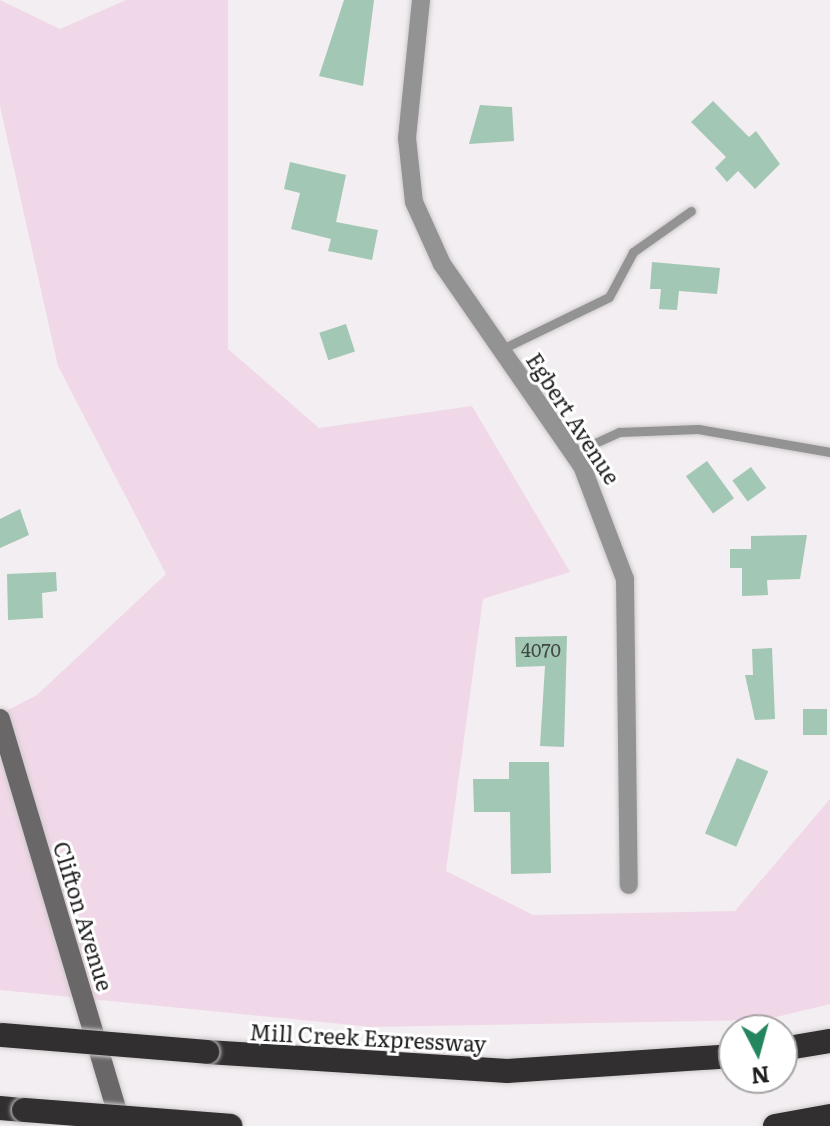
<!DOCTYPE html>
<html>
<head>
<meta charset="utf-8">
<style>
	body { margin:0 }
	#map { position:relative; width:830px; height:1126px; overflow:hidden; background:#f3eef1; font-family:Literata,serif }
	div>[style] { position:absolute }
	.green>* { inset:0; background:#f1d8e8 }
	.building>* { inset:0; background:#a2c7b4; transform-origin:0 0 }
	.roads { filter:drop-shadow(0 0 2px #cdc9cb) drop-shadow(0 0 2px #cdc9cb) }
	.lane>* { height:9px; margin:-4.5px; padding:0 4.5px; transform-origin:4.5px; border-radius:4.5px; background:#949394 }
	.street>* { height:18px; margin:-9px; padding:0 9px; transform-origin:9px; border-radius:9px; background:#949394 }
	.secondary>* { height:20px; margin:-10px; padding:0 10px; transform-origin:10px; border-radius:10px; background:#696768 }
	.highway>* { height:24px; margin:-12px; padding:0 12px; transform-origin:12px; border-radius:12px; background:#322f31 }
	.bridges { filter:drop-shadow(0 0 2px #cdc9cb) drop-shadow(0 0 2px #cdc9cb) }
	.highway-bridge>* { height:24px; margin:-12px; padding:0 12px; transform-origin:12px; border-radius:12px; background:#322f31 }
	span { translate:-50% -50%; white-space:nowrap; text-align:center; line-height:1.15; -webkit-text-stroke:6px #fff; paint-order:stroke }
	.number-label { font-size:18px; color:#404945 }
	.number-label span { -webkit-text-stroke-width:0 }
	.street-label { font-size:22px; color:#201f20 }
	.north { position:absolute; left:718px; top:1014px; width:80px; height:80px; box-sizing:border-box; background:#fff; border:2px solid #a6a5a6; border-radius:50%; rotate:174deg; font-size:22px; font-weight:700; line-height:32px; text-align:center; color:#201f20 }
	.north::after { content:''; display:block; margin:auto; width:28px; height:36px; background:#23865f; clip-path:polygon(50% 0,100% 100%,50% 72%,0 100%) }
</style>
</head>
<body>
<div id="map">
	<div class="green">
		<div style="clip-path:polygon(0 0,60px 29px,126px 0,228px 0,228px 349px,319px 428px,472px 406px,570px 572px,483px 599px,446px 871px,533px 915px,735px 911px,830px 799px,830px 1004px,764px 1020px,372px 1027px,0 990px,0 714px,37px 695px,166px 574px,58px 366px,0 106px)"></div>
	</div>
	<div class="building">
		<div style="clip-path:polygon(344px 0,374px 0,363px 86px,319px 76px)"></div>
		<div style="clip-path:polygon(713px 101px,749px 137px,756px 131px,780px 164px,755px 189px,738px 171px,727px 182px,715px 168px,726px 157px,691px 122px)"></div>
		<div style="clip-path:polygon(480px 105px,512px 107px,514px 141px,469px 144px)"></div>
		<div style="clip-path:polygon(290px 162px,346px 175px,336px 222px,378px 230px,372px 260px,328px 251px,331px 239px,291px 229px,300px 193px,284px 189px)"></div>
		<div style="clip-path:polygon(652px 262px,720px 268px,717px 294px,679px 291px,677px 310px,659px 309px,661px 289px,650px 289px)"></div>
		<div style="left:346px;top:324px;width:29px;height:28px;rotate:72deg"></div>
		<div style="left:707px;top:461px;width:46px;height:26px;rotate:54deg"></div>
		<div style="left:751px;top:467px;width:26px;height:23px;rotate:54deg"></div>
		<div style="clip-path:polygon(20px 509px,29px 535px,0 548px,0 519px)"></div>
		<div style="clip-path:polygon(807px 535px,800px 579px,767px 580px,768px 595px,742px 596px,742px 568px,730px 568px,730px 549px,751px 549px,751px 536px)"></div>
		<div style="clip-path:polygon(56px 572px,57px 591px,42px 593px,43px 618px,8px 620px,7px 574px)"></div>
		<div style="clip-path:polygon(567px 636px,564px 747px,540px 746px,545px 666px,516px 667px,515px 637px)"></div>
		<div style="clip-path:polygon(772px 648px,775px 719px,755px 720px,745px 675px,753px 675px,752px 649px)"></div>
		<div style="left:827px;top:709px;width:26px;height:24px;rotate:90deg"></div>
		<div style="left:737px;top:758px;width:34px;height:82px;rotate:23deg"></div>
		<div style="clip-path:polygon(509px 762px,549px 762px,551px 873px,511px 874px,510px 812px,474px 812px,473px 779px,509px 779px)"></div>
	</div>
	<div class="roads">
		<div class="lane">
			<div style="left:500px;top:350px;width:121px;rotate:-25.9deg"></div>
			<div style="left:609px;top:297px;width:51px;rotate:-61.9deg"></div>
			<div style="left:633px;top:252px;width:71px;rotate:-35.3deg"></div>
			<div style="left:573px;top:453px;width:51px;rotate:-24.5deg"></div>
			<div style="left:619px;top:432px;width:79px;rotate:-2.2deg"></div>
			<div style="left:698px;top:429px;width:134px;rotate:9.9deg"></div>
		</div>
		<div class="street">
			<div style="left:421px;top:0;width:139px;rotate:95.8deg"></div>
			<div style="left:407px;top:138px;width:64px;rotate:83.8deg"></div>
			<div style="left:414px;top:202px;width:68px;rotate:65.7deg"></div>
			<div style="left:442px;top:264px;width:246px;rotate:55.3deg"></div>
			<div style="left:582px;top:466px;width:121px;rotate:69.2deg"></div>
			<div style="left:625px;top:579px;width:306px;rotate:89.3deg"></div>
		</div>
		<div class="secondary">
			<div style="left:0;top:719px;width:425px;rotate:73.4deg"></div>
		</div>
		<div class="highway">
			<div style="left:782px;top:1049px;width:49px;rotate:-9.5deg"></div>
			<div style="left:207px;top:1052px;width:301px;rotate:3.6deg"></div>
			<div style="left:507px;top:1071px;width:227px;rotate:-3.8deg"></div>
			<div style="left:0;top:1108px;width:24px;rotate:5deg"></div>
			<div style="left:775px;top:1126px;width:56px;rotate:-10.3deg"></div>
		</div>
	</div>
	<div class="bridges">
		<div class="highway-bridge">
			<div style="left:2px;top:1035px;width:206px;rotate:4.7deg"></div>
			<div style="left:24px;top:1110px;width:207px;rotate:4.4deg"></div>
		</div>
	</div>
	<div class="number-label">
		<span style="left:541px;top:650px">4070</span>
	</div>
	<div class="street-label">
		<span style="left:574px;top:418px;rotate:57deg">Egbert Avenue</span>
		<span style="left:84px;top:916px;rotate:73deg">Clifton Avenue</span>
		<span style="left:368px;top:1037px;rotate:3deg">Mill Creek Expressway</span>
	</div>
	<div class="north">N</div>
</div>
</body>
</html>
